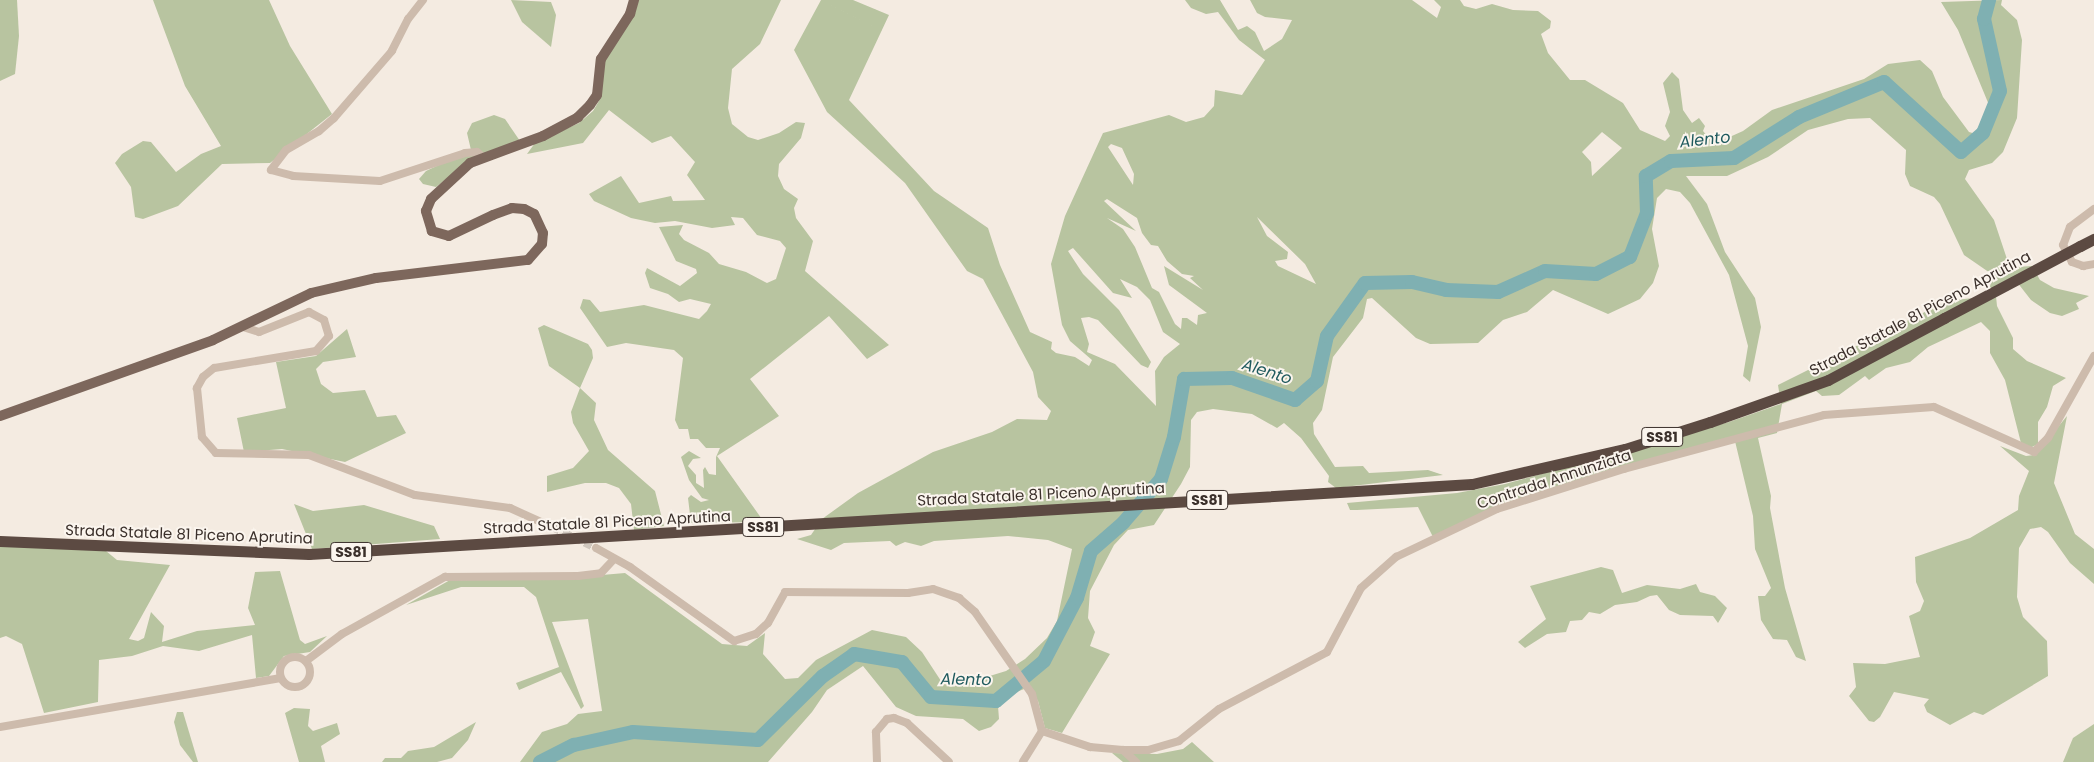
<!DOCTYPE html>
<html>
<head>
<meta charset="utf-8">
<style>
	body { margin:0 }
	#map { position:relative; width:2094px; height:762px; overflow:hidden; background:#f4ebe1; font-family:Poppins,sans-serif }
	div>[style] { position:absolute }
	.green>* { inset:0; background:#b8c4a0 }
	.river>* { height:14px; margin:-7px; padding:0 7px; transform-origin:7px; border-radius:7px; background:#7fb0b2 }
	.minor-tunnel>* { height:8px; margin-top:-4px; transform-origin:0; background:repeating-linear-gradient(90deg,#cfc6bd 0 8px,transparent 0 12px) }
	.minor>* { height:8px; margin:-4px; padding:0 4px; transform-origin:4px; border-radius:4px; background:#cdbbac }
	.minor>.ring { margin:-4px; padding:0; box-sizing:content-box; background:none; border:8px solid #cdbbac; border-radius:50% }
	.major>* { height:10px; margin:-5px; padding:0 5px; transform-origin:5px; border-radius:5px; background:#7d675c }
	.highway>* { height:11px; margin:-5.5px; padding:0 5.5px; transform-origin:5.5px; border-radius:5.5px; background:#5c4a42 }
	.highway-bridge>* { height:11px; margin:-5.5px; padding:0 5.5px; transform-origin:5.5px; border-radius:5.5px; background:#5c4a42 }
	span { translate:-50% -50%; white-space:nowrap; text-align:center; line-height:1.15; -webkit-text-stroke:4px #fbf5ee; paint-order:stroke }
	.shield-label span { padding:1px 4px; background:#fbf5ee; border:1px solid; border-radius:4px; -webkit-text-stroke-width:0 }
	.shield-label { font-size:14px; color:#3b302b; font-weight:700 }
	.street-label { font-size:15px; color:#3b302b }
	.water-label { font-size:16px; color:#1f5a5e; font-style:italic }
</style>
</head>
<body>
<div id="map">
	<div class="green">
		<div style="clip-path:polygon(0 0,17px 0,19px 36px,15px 74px,0 81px)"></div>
		<div style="clip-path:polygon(153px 0,269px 0,290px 46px,332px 114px,270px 163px,222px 164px,178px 206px,143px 219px,135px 217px,131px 187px,115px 163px,122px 154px,143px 141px,151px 142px,176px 172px,201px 154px,221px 146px,185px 86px)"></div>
		<div style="clip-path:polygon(511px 0,551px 2px,556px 15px,551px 47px,522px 22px)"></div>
		<div style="clip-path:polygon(638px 0,781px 0,760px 44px,732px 69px,728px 108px,732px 124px,748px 137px,758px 140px,779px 133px,796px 122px,805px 123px,801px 138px,779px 164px,778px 176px,784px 189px,798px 199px,794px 208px,796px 218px,813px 241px,805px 271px,889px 345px,867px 359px,829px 316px,750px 379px,779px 416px,717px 456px,764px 522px,691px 523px,688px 498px,691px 495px,701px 502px,709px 500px,702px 498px,689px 480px,681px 457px,689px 451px,701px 458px,693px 459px,688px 466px,696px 475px,696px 483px,704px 488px,703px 470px,705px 467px,709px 474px,716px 475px,716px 457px,720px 448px,706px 448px,698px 439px,690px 439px,688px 429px,679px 429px,675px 420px,683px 358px,674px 350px,626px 343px,607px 347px,580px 308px,583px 299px,590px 300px,600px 312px,644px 305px,699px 319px,707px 311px,711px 304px,690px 299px,679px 302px,668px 294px,650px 288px,645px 273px,647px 268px,680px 286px,697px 273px,696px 269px,676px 261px,659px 227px,683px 225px,679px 234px,684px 240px,709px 253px,719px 264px,746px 272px,767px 283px,776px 279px,786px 248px,780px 241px,757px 235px,743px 218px,731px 217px,735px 225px,712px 228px,675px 221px,655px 223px,631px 218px,594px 201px,589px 194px,621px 176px,639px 203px,671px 196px,673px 201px,705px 200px,687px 175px,695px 162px,671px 136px,652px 143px,609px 110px,583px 143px,527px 154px,535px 143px,579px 123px,593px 111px,599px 101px,604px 56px)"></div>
		<div style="clip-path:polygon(evenodd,821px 0,853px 0,889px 15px,849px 100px,934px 191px,988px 228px,1000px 265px,1030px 332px,1052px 342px,1051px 349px,1056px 353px,1075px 357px,1089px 366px,1092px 360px,1070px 341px,1062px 325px,1051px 264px,1065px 216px,1103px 133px,1169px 115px,1186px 122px,1204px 117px,1214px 106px,1215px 90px,1242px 95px,1265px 60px,1239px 40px,1218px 12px,1206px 14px,1191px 8px,1185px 0,1220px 0,1238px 30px,1247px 26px,1255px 32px,1264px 51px,1282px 39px,1292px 20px,1265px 17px,1257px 13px,1250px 0,1412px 0,1437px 18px,1441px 7px,1434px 0,1460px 0,1464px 6px,1476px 9px,1492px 4px,1513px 10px,1538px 11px,1551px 21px,1550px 28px,1541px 34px,1548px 53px,1570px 80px,1585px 80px,1623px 103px,1640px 130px,1665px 141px,1670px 136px,1665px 126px,1670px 112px,1663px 83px,1672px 72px,1679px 79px,1683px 110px,1692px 123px,1699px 118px,1705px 126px,1703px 131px,1714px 144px,1743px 131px,1772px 110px,1864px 79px,1888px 64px,1920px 60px,1932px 71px,1943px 97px,1969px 132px,1976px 134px,1989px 105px,1958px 30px,1941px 2px,2002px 0,2001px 5px,2017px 20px,2022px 40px,2017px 118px,2003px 152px,1992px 163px,1969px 170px,1965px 179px,1994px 220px,2008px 262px,2016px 267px,2032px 266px,2040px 280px,2054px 288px,2089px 296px,2076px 303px,2079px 309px,2062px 316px,2050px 313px,2031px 300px,2013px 277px,1995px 286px,1997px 306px,2013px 338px,2013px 349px,2027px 361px,2066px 378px,2053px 386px,2047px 407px,2038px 422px,2038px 444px,2030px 448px,2022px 447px,2005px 380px,1990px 353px,1990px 331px,1981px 322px,1928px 347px,1910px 362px,1886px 368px,1869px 380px,1865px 376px,1839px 395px,1822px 396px,1816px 391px,1782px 404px,1777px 433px,1758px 438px,1771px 496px,1770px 508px,1785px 588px,1806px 661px,1796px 657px,1787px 640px,1773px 639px,1761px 620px,1758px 596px,1765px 596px,1771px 588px,1755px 549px,1753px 516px,1734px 437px,1598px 473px,1433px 537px,1418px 507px,1357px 510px,1350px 510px,1347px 503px,1457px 493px,1505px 484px,1729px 422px,1781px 404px,1778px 385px,1802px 373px,1947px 301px,1973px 298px,1989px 290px,1993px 275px,1964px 255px,1940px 204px,1934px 197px,1910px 186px,1905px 174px,1906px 150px,1870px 118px,1848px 119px,1808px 130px,1768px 157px,1727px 176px,1686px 176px,1707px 204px,1725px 252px,1755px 298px,1761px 327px,1750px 382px,1743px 376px,1748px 346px,1729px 275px,1690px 203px,1680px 192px,1666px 189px,1657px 198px,1652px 229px,1659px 266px,1653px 283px,1640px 299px,1608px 314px,1553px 290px,1527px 312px,1503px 320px,1478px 343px,1430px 344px,1416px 338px,1372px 298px,1367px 299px,1363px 318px,1333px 357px,1322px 410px,1313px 423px,1314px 434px,1335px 467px,1363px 466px,1369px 473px,1428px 470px,1443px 475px,1336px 488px,1328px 482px,1329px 476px,1301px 438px,1284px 423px,1277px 428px,1252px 414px,1213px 409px,1197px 412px,1191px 420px,1190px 467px,1181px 484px,1154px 525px,1128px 530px,1114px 545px,1090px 591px,1088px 618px,1095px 632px,1090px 646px,1110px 654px,1062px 733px,1045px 728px,1038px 701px,1029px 687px,1009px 695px,998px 706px,999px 719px,991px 727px,979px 731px,963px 719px,916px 716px,896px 707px,863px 666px,827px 690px,812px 712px,768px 762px,520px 762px,542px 732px,567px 724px,578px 714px,602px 711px,588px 619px,552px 622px,584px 706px,581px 709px,561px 672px,519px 690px,516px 683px,559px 667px,536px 597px,524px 587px,461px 587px,406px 605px,450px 580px,544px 580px,625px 573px,722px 644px,747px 646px,765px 633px,763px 654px,785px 679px,798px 678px,816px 660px,872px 630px,906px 637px,922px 652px,943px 684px,957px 686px,1006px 671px,1025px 659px,1047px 638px,1057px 621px,1072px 549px,1048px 540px,1008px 536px,934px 541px,921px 546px,905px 542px,896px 546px,890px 541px,844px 543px,831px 550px,797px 539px,811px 535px,822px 519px,858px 493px,933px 452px,992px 432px,1017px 419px,1047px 420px,1051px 411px,1038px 397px,1033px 372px,983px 279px,967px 271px,905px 183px,827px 112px,794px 50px,821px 0,1602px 132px,1622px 148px,1592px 176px,1591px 162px,1582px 152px,1602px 132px,821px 0,1111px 144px,1122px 148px,1134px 174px,1133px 185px,1108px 147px,1111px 144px,821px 0,1107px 199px,1137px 218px,1142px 233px,1151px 245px,1158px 246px,1167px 261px,1182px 274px,1194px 276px,1190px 278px,1203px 290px,1164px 266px,1169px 285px,1207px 313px,1198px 315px,1197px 325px,1187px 318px,1182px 318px,1181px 329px,1175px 324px,1159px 292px,1152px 288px,1135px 247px,1123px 229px,1107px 218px,1136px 231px,1104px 201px,1107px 199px,821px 0,1257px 217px,1305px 264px,1316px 284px,1278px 266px,1275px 261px,1287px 259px,1288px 252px,1267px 236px,1257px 217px,821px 0,1073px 248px,1113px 293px,1132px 298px,1120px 279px,1137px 287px,1150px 300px,1163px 332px,1180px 344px,1164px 357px,1155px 371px,1156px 406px,1115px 364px,1087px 352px,1089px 344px,1081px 318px,1089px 317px,1098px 320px,1141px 365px,1148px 368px,1151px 362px,1119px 310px,1083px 274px,1068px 251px,1073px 248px)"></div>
		<div style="clip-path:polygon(494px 115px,505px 119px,520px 141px,464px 165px,436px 187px,423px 184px,419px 179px,426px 171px,471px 150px,467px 133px,472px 123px)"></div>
		<div style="clip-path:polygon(544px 325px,588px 344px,592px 350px,593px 358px,580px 388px,596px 403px,594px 420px,608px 450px,655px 491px,664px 526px,634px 530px,631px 504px,619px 488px,606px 483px,585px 483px,547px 492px,547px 476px,573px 468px,589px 451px,573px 423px,571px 412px,580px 388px,549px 366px,538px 328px)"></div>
		<div style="clip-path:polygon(347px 329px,356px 357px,323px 362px,316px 369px,321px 384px,333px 393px,365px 390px,377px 417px,396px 415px,406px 433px,345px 462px,282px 449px,244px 452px,237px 418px,286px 408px,276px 362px,316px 356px)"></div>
		<div style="clip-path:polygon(2067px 416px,2054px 483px,2075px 534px,2094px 549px,2094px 584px,2070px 563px,2048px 532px,2041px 527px,2030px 529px,2019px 548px,2017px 597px,2023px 617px,2047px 641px,2048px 676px,1983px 715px,1974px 712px,1950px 725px,1927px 712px,1924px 705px,1929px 699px,1894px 692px,1880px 717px,1874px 722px,1869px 721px,1849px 696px,1856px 687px,1853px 663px,1885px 664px,1920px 657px,1909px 616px,1920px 611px,1924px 601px,1916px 582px,1915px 557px,1970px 538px,2018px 510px,2019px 496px,2029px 471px,2000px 446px,2026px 456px,2035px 455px)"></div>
		<div style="clip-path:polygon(294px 504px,313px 511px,364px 505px,434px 526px,440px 539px,312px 549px)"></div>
		<div style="clip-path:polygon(0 545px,106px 551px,117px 560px,170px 565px,129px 639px,138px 641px,144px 638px,151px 612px,164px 626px,162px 642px,197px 631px,255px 625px,248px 608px,255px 572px,280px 571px,300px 640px,305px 644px,327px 636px,310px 652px,284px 656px,269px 676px,256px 678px,252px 635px,199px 651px,163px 646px,132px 656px,99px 660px,98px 702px,44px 713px,22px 644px,6px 636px,0 638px)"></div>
		<div style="clip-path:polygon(1601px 567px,1613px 570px,1622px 593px,1647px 585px,1680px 589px,1696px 584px,1700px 592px,1715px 596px,1727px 608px,1718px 623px,1713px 616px,1680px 615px,1669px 610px,1657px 595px,1650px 596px,1637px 602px,1615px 605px,1600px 614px,1589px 612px,1582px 620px,1570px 621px,1566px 632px,1547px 634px,1525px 648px,1518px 642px,1546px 619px,1530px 586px)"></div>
		<div style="clip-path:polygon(294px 708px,310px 709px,308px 726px,313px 731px,337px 723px,340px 734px,321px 746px,325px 762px,299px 762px,285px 713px)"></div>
		<div style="clip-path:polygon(177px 712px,183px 712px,198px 762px,193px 762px,180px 745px,174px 722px)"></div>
		<div style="clip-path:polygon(476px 722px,468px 740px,452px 758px,437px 762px,382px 762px,385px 758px,401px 758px,408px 751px,434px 747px)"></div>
		<div style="clip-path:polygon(2094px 724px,2094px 762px,2063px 762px,2073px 738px)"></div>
		<div style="clip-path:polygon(1192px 742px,1214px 762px,1123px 762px,1112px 753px,1157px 754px,1183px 749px)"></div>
	</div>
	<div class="river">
		<div style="left:540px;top:762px;width:38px;rotate:-27deg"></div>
		<div style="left:574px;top:745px;width:60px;rotate:-12.4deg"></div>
		<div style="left:633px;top:732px;width:125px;rotate:3.7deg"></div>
		<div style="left:758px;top:740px;width:91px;rotate:-44.6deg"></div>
		<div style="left:823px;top:676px;width:38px;rotate:-35deg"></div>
		<div style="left:854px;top:654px;width:49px;rotate:9.5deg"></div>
		<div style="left:902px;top:662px;width:45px;rotate:50.4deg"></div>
		<div style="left:931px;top:697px;width:65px;rotate:3.5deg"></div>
		<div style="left:996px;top:701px;width:62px;rotate:-39.8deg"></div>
		<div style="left:1044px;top:661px;width:71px;rotate:-62.4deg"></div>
		<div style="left:1077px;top:598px;width:49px;rotate:-73.4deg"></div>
		<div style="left:1091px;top:551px;width:43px;rotate:-41.2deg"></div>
		<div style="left:1123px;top:523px;width:58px;rotate:-49.2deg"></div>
		<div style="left:1161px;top:479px;width:44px;rotate:-72.8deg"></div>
		<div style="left:1174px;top:437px;width:59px;rotate:-80.2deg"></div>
		<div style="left:1184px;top:379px;width:48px;rotate:-1.2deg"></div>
		<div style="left:1232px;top:378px;width:67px;rotate:19.2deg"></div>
		<div style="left:1295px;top:400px;width:29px;rotate:-41deg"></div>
		<div style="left:1317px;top:381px;width:46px;rotate:-77.5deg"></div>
		<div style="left:1327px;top:336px;width:65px;rotate:-54.4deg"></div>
		<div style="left:1365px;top:283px;width:47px;rotate:-1.2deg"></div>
		<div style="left:1412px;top:282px;width:35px;rotate:13deg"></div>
		<div style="left:1446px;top:290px;width:52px;rotate:2.2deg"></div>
		<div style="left:1498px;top:292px;width:51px;rotate:-24.1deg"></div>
		<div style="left:1545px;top:271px;width:51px;rotate:3.4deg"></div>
		<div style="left:1596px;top:274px;width:38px;rotate:-27deg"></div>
		<div style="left:1630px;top:257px;width:47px;rotate:-68.9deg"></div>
		<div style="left:1647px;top:213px;width:37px;rotate:-92deg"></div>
		<div style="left:1646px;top:176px;width:29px;rotate:-31deg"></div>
		<div style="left:1671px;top:161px;width:63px;rotate:-2.7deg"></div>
		<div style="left:1734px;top:158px;width:77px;rotate:-32.2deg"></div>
		<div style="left:1799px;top:117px;width:92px;rotate:-22.4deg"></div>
		<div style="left:1884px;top:82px;width:104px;rotate:42.3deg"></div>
		<div style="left:1961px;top:152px;width:29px;rotate:-41deg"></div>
		<div style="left:1983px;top:133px;width:45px;rotate:-68deg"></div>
		<div style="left:2000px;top:91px;width:74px;rotate:-102.5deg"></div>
		<div style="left:1984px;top:19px;width:20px;rotate:-75deg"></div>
	</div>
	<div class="minor-tunnel">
		<div style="left:552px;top:527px;width:49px;rotate:25.5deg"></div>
	</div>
	<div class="minor">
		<div style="left:423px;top:0;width:24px;rotate:128deg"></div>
		<div style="left:408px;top:19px;width:36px;rotate:117deg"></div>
		<div style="left:392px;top:51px;width:89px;rotate:130.9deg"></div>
		<div style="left:334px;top:118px;width:20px;rotate:139deg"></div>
		<div style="left:319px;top:131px;width:38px;rotate:150deg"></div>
		<div style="left:286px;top:150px;width:25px;rotate:127deg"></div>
		<div style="left:271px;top:170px;width:23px;rotate:15deg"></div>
		<div style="left:293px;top:176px;width:87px;rotate:3.3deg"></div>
		<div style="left:380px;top:181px;width:89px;rotate:-18.2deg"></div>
		<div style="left:465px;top:153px;width:12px;rotate:-5deg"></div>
		<div style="left:477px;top:152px;width:8px;rotate:40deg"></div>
		<div style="left:2094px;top:209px;width:30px;rotate:143deg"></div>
		<div style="left:2070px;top:227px;width:19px;rotate:111deg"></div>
		<div style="left:2063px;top:245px;width:19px;rotate:62deg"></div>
		<div style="left:2072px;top:262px;width:12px;rotate:20deg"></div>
		<div style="left:2083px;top:266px;width:11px;rotate:-10deg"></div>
		<div style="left:243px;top:327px;width:17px;rotate:17deg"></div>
		<div style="left:259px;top:332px;width:54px;rotate:-21.8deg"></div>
		<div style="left:309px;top:312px;width:17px;rotate:28deg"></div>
		<div style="left:324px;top:320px;width:17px;rotate:73deg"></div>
		<div style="left:329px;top:336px;width:20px;rotate:131deg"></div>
		<div style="left:316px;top:351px;width:103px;rotate:170.5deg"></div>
		<div style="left:214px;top:368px;width:14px;rotate:141deg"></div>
		<div style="left:203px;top:377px;width:13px;rotate:119deg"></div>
		<div style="left:197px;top:388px;width:49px;rotate:84.2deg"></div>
		<div style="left:202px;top:437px;width:21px;rotate:49deg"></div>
		<div style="left:216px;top:453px;width:93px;rotate:1.2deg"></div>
		<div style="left:309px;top:455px;width:113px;rotate:20.7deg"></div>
		<div style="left:415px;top:495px;width:96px;rotate:7.8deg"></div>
		<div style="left:510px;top:508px;width:46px;rotate:24.3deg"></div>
		<div style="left:596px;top:548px;width:39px;rotate:29deg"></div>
		<div style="left:630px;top:567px;width:128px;rotate:35.4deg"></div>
		<div style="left:734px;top:641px;width:23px;rotate:-18deg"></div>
		<div style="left:756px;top:634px;width:16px;rotate:-43deg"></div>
		<div style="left:768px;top:623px;width:35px;rotate:-61deg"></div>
		<div style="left:785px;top:592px;width:123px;rotate:0.5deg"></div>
		<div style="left:908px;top:593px;width:25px;rotate:-9deg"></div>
		<div style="left:933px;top:589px;width:28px;rotate:19deg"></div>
		<div style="left:959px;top:598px;width:21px;rotate:41deg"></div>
		<div style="left:975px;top:612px;width:100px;rotate:55.2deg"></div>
		<div style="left:1032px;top:694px;width:38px;rotate:75deg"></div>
		<div style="left:1042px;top:731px;width:36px;rotate:122deg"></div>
		<div class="ring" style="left:280px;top:657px;width:22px;height:22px"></div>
		<div style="left:306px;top:661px;width:45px;rotate:-36.9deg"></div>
		<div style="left:342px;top:634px;width:118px;rotate:-29deg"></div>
		<div style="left:445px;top:577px;width:133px;rotate:-0.4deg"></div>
		<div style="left:578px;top:576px;width:23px;rotate:-7deg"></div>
		<div style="left:601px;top:573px;width:19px;rotate:-47deg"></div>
		<div style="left:0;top:727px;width:285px;rotate:-9.9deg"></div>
		<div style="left:1042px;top:731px;width:51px;rotate:18.4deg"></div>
		<div style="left:1090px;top:747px;width:33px;rotate:5deg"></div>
		<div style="left:1123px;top:750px;width:25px"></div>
		<div style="left:1148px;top:750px;width:32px;rotate:-16deg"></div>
		<div style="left:1179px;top:741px;width:51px;rotate:-38.7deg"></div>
		<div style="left:1219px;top:709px;width:122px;rotate:-27.8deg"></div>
		<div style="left:1327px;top:652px;width:72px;rotate:-62deg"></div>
		<div style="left:1361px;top:588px;width:47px;rotate:-41.5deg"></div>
		<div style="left:1396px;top:557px;width:112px;rotate:-25.4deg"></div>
		<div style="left:1497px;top:509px;width:133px;rotate:-17.5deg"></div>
		<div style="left:1624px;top:469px;width:207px;rotate:-15.1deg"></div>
		<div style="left:1824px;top:415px;width:110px;rotate:-4.2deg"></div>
		<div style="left:1934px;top:407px;width:110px;rotate:24.2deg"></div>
		<div style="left:2034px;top:452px;width:20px;rotate:-45deg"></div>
		<div style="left:2048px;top:438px;width:94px;rotate:-60.7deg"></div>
		<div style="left:1123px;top:750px;width:18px;rotate:43deg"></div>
		<div style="left:877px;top:762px;width:30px;rotate:-92deg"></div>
		<div style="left:876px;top:732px;width:17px;rotate:-50deg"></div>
		<div style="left:887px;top:719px;width:7px;rotate:-8deg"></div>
		<div style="left:894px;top:718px;width:14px;rotate:21deg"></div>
		<div style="left:907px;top:723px;width:57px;rotate:42.9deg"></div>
	</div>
	<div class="major">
		<div style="left:0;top:416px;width:226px;rotate:-19.6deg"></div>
		<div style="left:213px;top:340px;width:109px;rotate:-25.6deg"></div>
		<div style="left:311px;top:293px;width:67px;rotate:-13deg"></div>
		<div style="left:376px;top:278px;width:153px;rotate:-6.8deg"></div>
		<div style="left:528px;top:260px;width:21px;rotate:-49deg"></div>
		<div style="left:542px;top:244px;width:11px;rotate:-85deg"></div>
		<div style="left:543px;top:233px;width:21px;rotate:-115deg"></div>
		<div style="left:534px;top:214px;width:11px;rotate:-153deg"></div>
		<div style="left:524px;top:209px;width:12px;rotate:-175deg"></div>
		<div style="left:512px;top:208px;width:20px;rotate:160deg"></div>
		<div style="left:493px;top:215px;width:49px;rotate:154.5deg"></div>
		<div style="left:449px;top:236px;width:18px;rotate:-164deg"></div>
		<div style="left:432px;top:231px;width:21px;rotate:-107deg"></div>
		<div style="left:426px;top:211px;width:13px;rotate:-67deg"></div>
		<div style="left:431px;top:199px;width:53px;rotate:-42.7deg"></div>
		<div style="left:470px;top:163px;width:78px;rotate:-20.3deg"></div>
		<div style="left:543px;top:136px;width:40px;rotate:-28deg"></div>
		<div style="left:578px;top:117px;width:17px;rotate:-45deg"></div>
		<div style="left:590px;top:105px;width:12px;rotate:-55deg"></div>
		<div style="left:597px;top:95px;width:36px;rotate:-84deg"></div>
		<div style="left:601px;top:59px;width:54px;rotate:-57.2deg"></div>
		<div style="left:630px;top:14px;width:15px;rotate:-74deg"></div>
	</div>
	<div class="highway">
		<div style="left:2080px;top:246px;width:16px;rotate:-27deg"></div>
		<div style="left:0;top:541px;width:309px;rotate:2.4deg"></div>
		<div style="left:309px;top:554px;width:1165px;rotate:-3.44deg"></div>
		<div style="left:1472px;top:484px;width:157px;rotate:-12.9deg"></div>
		<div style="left:1625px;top:449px;width:89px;rotate:-17.6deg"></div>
		<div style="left:1710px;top:422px;width:125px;rotate:-19.6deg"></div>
		<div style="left:1828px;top:380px;width:132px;rotate:-28.1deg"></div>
	</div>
	<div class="highway-bridge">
		<div style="left:1944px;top:318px;width:154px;rotate:-27.9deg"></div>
	</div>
	<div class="shield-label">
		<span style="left:1662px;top:437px">SS81</span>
		<span style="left:1207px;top:500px">SS81</span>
		<span style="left:763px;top:527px">SS81</span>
		<span style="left:351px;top:552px">SS81</span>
	</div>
	<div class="street-label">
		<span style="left:1920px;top:313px;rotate:-28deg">Strada Statale 81 Piceno Aprutina</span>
		<span style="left:1554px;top:479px;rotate:-18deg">Contrada Annunziata</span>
		<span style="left:1041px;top:494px;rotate:-3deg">Strada Statale 81 Piceno Aprutina</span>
		<span style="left:607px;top:522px;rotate:-3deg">Strada Statale 81 Piceno Aprutina</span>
		<span style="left:189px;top:534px;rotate:2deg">Strada Statale 81 Piceno Aprutina</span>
	</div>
	<div class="water-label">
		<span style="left:1705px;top:140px;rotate:-6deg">Alento</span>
		<span style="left:1267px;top:372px;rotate:18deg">Alento</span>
		<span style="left:966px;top:680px;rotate:1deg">Alento</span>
	</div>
</div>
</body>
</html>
